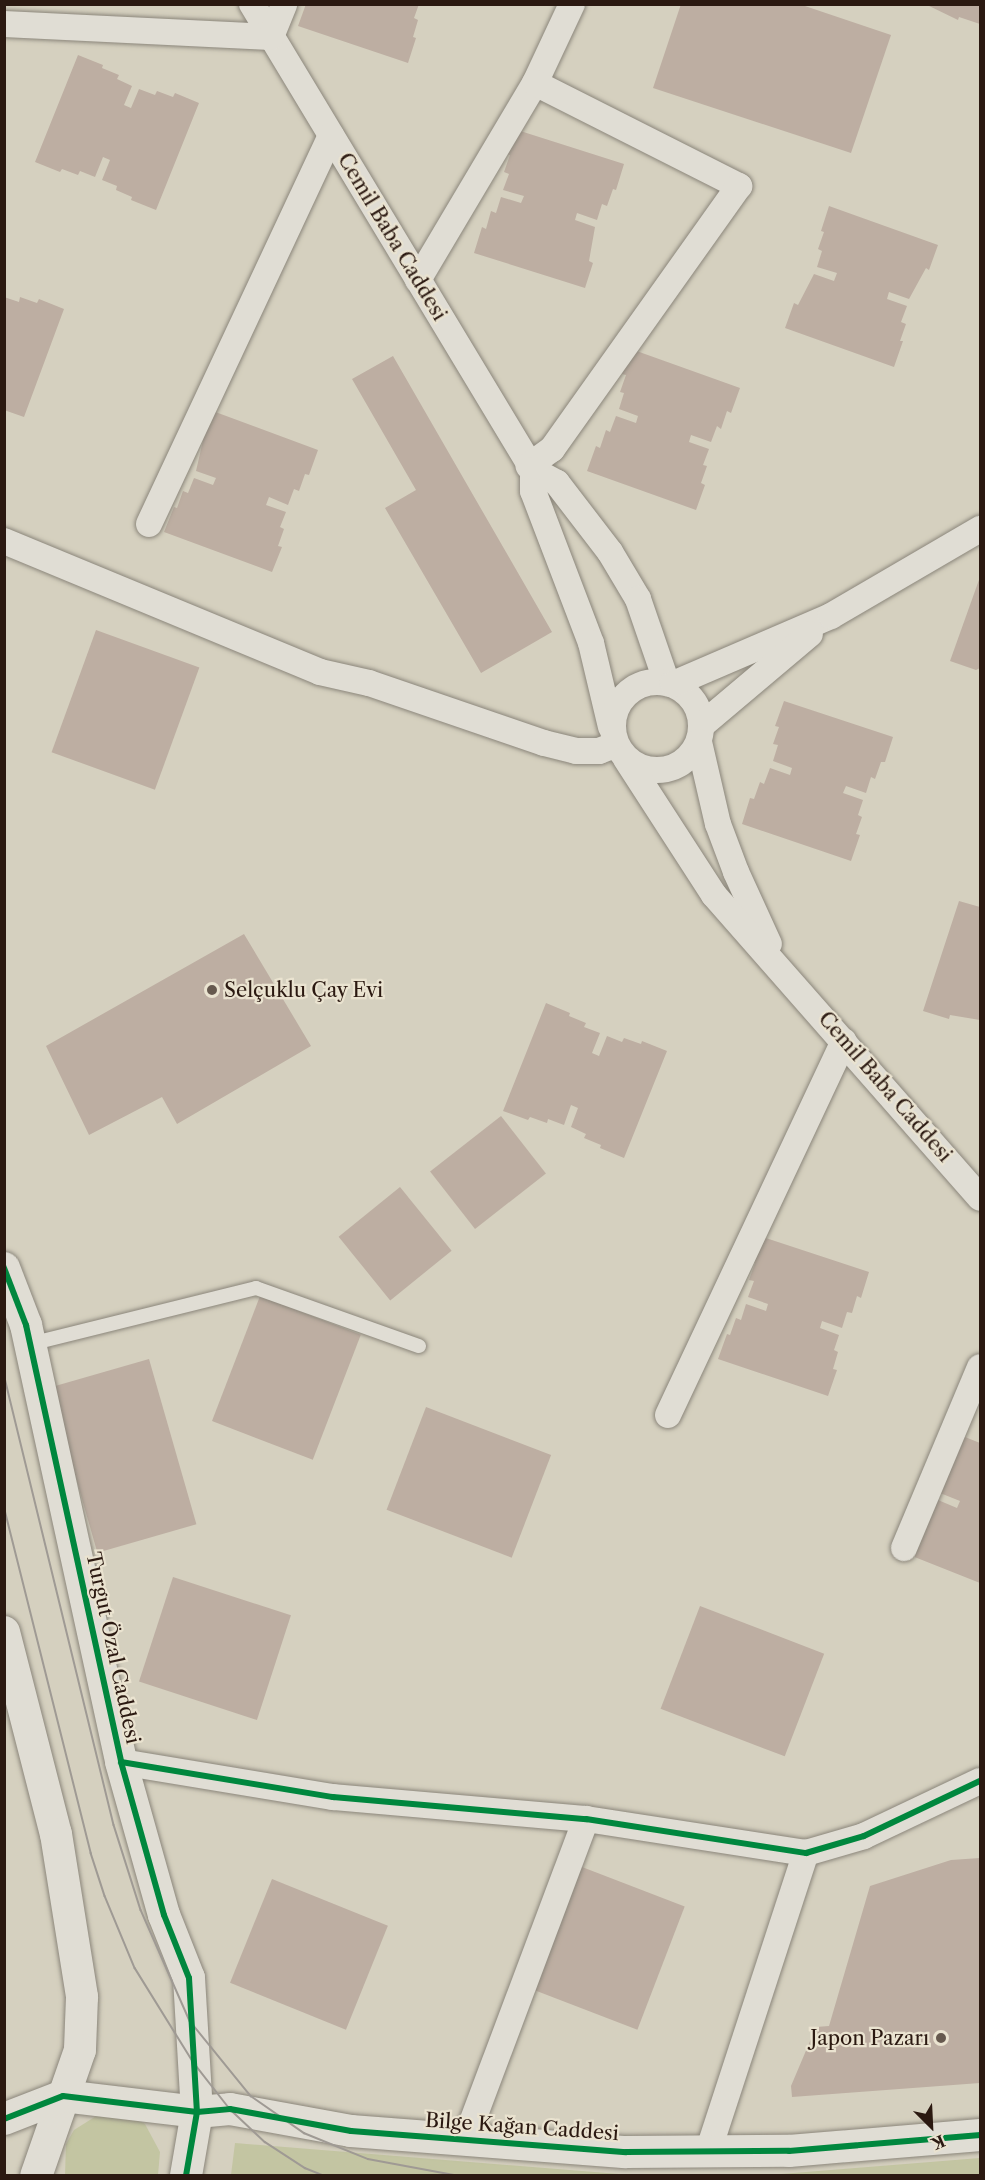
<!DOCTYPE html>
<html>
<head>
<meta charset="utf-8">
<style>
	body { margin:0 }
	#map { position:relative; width:985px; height:2180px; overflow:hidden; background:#d5d0bf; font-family:"Libre Caslon Text",serif }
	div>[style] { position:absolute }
	.green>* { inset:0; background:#c3c5a2 }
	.building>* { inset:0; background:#bdaea2; transform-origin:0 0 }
	.roads { filter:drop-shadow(0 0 2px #8b867b) drop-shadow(0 0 2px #8b867b) }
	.service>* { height:14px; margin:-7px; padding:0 7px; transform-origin:7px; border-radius:7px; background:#e0ddd4 }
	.minor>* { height:26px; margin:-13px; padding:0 13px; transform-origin:13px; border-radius:13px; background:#e0ddd4 }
	.minor>.ring { margin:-13px; padding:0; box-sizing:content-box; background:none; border:26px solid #e0ddd4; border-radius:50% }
	.tertiary>* { height:32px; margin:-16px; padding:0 16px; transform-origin:16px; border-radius:16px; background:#e0ddd4 }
	.tram>* { height:1.5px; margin:-0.75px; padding:0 0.75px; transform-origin:0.75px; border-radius:0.75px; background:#9f9a94 }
	.cycleway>* { height:6px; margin:-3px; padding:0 3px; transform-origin:3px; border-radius:3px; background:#00873e }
	.dots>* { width:16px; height:16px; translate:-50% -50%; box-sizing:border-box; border:3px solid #eae3d0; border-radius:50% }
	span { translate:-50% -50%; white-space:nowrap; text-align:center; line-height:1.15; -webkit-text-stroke:4.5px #eae3d0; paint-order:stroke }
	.street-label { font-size:20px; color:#2b1911 }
	.poi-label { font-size:20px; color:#2b1911 }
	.left { translate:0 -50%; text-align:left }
	.right { translate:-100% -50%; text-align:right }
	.frame { position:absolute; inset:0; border:6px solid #2b1911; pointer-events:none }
	.north { position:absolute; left:901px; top:2096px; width:60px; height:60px; -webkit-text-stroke:4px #eae3d0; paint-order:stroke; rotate:156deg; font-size:16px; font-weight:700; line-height:24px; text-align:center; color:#2b1911 }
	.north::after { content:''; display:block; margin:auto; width:21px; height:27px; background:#2b1911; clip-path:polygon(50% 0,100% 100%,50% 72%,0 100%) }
</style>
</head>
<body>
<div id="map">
	<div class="green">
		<div style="clip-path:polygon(101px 2113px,132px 2116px,145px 2124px,160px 2152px,158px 2175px,65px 2175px,66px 2144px,74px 2130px)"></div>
		<div style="clip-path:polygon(235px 2143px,619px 2174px,781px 2174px,980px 2158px,980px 2175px,231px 2175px)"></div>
	</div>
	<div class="building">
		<div style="clip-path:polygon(306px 4px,419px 4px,414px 18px,418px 20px,413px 37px,416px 38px,408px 63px,298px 26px)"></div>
		<div style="clip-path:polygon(681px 4px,799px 4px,891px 35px,851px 153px,653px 88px)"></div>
		<div style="clip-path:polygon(925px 4px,980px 4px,980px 24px,959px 17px,958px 20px)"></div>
		<div style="clip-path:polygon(78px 55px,103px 65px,102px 68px,119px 75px,117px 79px,132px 86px,124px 105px,131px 108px,139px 89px,155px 95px,157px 91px,173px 97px,175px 93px,199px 103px,156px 210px,131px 200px,132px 197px,116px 190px,117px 186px,102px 180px,110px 160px,103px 157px,95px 177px,80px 171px,78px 175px,62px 169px,60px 172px,35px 162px)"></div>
		<div style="clip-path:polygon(514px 129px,624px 164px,616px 190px,613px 189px,607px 206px,602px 204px,597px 220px,577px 213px,575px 220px,595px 227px,589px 261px,593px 263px,585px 288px,474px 253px,482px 227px,486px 229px,491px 211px,496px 213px,501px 197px,521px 203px,524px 196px,503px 190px,509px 174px,504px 172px,510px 155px,506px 154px)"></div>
		<div style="clip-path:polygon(829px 206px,938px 245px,929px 270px,926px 268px,909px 299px,889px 292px,887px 299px,907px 306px,901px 322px,906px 324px,900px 341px,903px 341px,894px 367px,785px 328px,794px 303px,798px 305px,814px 274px,834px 281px,837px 273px,817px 267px,822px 251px,818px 249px,824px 232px,821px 231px)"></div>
		<div style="clip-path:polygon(4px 297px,19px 302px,20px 297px,37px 303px,39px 299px,64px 309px,24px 417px,4px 410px)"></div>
		<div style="clip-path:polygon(631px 349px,740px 388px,731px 413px,727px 411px,721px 429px,717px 426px,711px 442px,691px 435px,689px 442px,709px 449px,703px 465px,707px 466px,701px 483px,705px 485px,696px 510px,587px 471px,596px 446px,600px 448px,606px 430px,610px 432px,616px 416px,636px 423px,638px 416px,619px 409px,624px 393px,620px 392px,626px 375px,622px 374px)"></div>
		<div style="clip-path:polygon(393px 356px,552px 632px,481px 673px,385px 508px,416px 490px,352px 379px)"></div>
		<div style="clip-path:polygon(210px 410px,318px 450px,309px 475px,305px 474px,299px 491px,294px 489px,288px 505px,269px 497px,266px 505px,286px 512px,280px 527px,284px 529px,278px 546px,282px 547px,272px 572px,164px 532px,174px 507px,177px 508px,183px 491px,188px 493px,194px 478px,213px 485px,216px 478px,196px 471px)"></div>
		<div style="clip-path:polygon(980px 577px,980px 668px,976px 670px,950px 661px)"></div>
		<div style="left:96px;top:630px;width:110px;height:130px;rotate:20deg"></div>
		<div style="clip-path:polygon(784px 701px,893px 737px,885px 762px,881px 762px,875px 779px,871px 777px,866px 793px,846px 786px,843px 793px,863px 800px,858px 815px,862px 817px,856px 834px,860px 835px,851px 861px,742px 824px,750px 798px,754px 799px,760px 782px,764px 784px,770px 768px,790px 775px,792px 768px,773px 761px,778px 745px,773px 744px,779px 727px,775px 726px)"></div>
		<div style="clip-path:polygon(959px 901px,980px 907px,980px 1020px,950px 1015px,949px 1019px,923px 1011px)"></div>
		<div style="clip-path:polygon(244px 934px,311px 1046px,177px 1124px,162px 1097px,89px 1135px,46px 1046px)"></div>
		<div style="clip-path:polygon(546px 1003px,570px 1013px,569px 1016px,586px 1023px,584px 1027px,600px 1033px,592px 1053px,599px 1056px,607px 1036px,622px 1042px,624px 1038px,641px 1044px,642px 1041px,667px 1051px,624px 1158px,600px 1148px,601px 1145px,584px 1138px,586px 1134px,571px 1127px,578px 1108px,571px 1105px,564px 1125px,548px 1119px,547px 1123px,530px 1117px,528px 1120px,503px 1111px)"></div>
		<div style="left:501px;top:1116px;width:73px;height:90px;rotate:52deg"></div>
		<div style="left:400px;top:1187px;width:82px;height:79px;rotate:51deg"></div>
		<div style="clip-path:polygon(760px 1236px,869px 1272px,861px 1298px,857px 1296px,852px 1313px,847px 1312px,842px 1328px,822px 1321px,820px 1328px,839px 1335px,834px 1350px,838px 1352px,833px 1369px,837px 1370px,828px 1396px,718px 1359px,727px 1334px,730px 1335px,736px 1318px,741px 1320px,746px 1304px,766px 1311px,768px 1304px,748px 1297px,754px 1281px,749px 1280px,755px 1263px,751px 1261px)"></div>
		<div style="left:260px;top:1296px;width:108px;height:134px;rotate:21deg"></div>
		<div style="left:149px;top:1359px;width:172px;height:103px;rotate:74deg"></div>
		<div style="left:426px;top:1407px;width:134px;height:110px;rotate:21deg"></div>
		<div style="clip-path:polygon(955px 1433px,980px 1443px,980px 1583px,907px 1554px,938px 1500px,957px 1508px,960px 1501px,940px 1493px)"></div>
		<div style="left:173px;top:1577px;width:124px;height:110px;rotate:18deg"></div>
		<div style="left:700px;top:1606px;width:133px;height:110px;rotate:21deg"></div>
		<div style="clip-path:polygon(980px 1858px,980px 2083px,792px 2097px,791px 2086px,816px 2027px,829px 2026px,870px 1886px,951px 1860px)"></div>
		<div style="left:582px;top:1867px;width:110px;height:132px;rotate:21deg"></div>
		<div style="left:272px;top:1879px;width:125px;height:112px;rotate:22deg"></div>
	</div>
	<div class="roads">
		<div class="service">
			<div style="left:30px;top:1344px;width:233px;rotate:-13.9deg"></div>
			<div style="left:256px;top:1288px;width:173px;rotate:19.6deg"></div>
		</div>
		<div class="minor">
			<div style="left:252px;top:4px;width:544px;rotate:58.91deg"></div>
			<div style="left:533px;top:470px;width:27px;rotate:28deg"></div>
			<div style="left:557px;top:483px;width:87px;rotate:52.5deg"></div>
			<div style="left:610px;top:552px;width:55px;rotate:59.2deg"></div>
			<div style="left:638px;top:599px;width:89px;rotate:71deg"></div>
			<div style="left:4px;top:24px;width:267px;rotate:2.8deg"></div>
			<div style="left:271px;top:37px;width:35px;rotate:-68deg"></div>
			<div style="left:535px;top:83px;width:87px;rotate:-64.9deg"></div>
			<div style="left:418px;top:280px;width:229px;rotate:-59.3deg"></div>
			<div style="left:535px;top:83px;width:229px;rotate:26.8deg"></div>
			<div style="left:739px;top:186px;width:323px;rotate:125.4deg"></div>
			<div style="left:552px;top:449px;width:29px;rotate:144deg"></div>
			<div style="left:533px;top:470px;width:21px;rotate:90deg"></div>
			<div style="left:533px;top:491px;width:163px;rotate:69.1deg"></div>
			<div style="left:591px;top:643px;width:86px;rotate:76.6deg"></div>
			<div style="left:149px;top:524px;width:429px;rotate:-64.9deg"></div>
			<div style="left:4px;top:541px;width:342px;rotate:22.5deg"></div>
			<div style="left:320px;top:672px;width:50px;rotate:12.7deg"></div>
			<div style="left:369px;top:683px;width:185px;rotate:18.9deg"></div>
			<div style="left:544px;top:743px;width:33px;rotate:14deg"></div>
			<div style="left:576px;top:751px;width:23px"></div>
			<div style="left:599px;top:751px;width:17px;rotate:-21deg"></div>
			<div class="ring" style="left:613px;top:682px;width:62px;height:62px"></div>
			<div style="left:673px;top:684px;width:172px;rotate:-23.3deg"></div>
			<div style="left:831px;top:616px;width:173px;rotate:-30.3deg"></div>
			<div style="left:702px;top:725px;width:141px;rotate:-40.1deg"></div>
			<div style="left:699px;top:742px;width:84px;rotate:77deg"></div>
			<div style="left:718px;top:824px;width:51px;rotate:69.4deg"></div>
			<div style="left:736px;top:872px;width:79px;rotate:65.4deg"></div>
			<div style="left:626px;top:759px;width:162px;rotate:57.1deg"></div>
			<div style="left:714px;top:895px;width:403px;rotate:48.7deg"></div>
			<div style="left:668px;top:1415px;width:413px;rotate:-64.8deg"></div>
			<div style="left:904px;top:1548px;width:196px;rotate:-67.2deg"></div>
			<div style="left:121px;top:1762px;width:215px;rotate:9.4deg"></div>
			<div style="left:333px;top:1797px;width:254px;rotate:5deg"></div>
			<div style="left:586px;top:1819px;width:223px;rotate:8.8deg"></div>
			<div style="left:806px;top:1853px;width:60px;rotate:-16.3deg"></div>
			<div style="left:864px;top:1836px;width:128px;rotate:-25.4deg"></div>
			<div style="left:465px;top:2141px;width:344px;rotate:-69.4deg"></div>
			<div style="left:708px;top:2152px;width:315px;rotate:-71.9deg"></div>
		</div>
		<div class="tertiary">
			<div style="left:4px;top:1268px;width:61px;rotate:68.9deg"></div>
			<div style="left:26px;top:1325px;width:447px;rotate:77.7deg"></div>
			<div style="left:121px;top:1762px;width:159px;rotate:74.3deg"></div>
			<div style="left:164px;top:1915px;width:68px;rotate:68.4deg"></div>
			<div style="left:189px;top:1978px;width:134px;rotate:86.6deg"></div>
			<div style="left:197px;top:2112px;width:65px;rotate:99.8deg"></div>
			<div style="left:4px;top:1632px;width:209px;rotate:75.6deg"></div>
			<div style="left:56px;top:1834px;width:165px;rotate:80.9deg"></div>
			<div style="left:82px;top:1997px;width:53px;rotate:92.2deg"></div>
			<div style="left:80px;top:2050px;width:133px;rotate:109.2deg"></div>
			<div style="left:4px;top:2119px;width:63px;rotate:-21.3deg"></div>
			<div style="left:63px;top:2096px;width:135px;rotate:6.8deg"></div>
			<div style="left:197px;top:2112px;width:33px;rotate:-5deg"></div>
			<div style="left:230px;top:2109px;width:123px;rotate:10.3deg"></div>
			<div style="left:351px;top:2131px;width:276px;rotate:4.4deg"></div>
			<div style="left:626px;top:2152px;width:163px;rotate:-0.4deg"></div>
			<div style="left:789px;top:2151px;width:192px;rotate:-4.8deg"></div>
		</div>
	</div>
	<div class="tram">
		<div style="left:4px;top:1374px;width:464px;rotate:76.3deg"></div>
		<div style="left:114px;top:1825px;width:89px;rotate:72.4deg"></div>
		<div style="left:141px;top:1910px;width:121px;rotate:66.2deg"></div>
		<div style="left:190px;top:2021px;width:97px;rotate:50.9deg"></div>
		<div style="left:251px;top:2096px;width:65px;rotate:34.9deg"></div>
		<div style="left:304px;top:2133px;width:69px;rotate:22.1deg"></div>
		<div style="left:368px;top:2159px;width:94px;rotate:10.5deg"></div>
		<div style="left:4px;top:1506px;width:358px;rotate:75.9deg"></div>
		<div style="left:91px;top:1853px;width:45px;rotate:72deg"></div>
		<div style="left:105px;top:1896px;width:78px;rotate:67.4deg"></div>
		<div style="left:135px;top:1968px;width:112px;rotate:58.2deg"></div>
		<div style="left:194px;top:2063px;width:58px;rotate:52deg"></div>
		<div style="left:230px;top:2109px;width:48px;rotate:43.3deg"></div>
		<div style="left:265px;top:2142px;width:48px;rotate:33deg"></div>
		<div style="left:305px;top:2168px;width:22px;rotate:22deg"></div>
	</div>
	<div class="cycleway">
		<div style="left:4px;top:1268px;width:61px;rotate:68.9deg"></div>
		<div style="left:26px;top:1325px;width:447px;rotate:77.7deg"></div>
		<div style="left:121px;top:1762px;width:159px;rotate:74.3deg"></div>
		<div style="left:164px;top:1915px;width:68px;rotate:68.4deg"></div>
		<div style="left:189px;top:1978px;width:134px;rotate:86.6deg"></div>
		<div style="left:197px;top:2112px;width:65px;rotate:99.8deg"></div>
		<div style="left:121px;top:1762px;width:215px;rotate:9.4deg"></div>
		<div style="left:333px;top:1797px;width:254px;rotate:5deg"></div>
		<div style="left:586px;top:1819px;width:223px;rotate:8.8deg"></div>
		<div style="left:806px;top:1853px;width:60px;rotate:-16.3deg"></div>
		<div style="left:864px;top:1836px;width:128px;rotate:-25.4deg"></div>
		<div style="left:4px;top:2119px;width:63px;rotate:-21.3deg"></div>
		<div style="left:63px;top:2096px;width:135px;rotate:6.8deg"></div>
		<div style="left:197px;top:2112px;width:33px;rotate:-5deg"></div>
		<div style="left:230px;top:2109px;width:123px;rotate:10.3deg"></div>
		<div style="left:351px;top:2131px;width:276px;rotate:4.4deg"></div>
		<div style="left:626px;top:2152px;width:163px;rotate:-0.4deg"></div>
		<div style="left:789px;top:2151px;width:192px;rotate:-4.8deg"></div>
	</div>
	<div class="dots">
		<div style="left:212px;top:990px;background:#66594e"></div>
		<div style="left:941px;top:2038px;background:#66594e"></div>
	</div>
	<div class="street-label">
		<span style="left:392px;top:237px;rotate:59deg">Cemil Baba Caddesi</span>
		<span style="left:885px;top:1087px;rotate:49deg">Cemil Baba Caddesi</span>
		<span style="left:113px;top:1648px;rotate:78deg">Turgut Özal Caddesi</span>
		<span style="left:522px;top:2127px;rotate:4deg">Bilge Kağan Caddesi</span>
	</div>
	<div class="poi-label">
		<span class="left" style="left:224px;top:990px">Selçuklu Çay Evi</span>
		<span class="right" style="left:929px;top:2038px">Japon Pazarı</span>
	</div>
	<div class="frame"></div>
	<div class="north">K</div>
</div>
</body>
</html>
